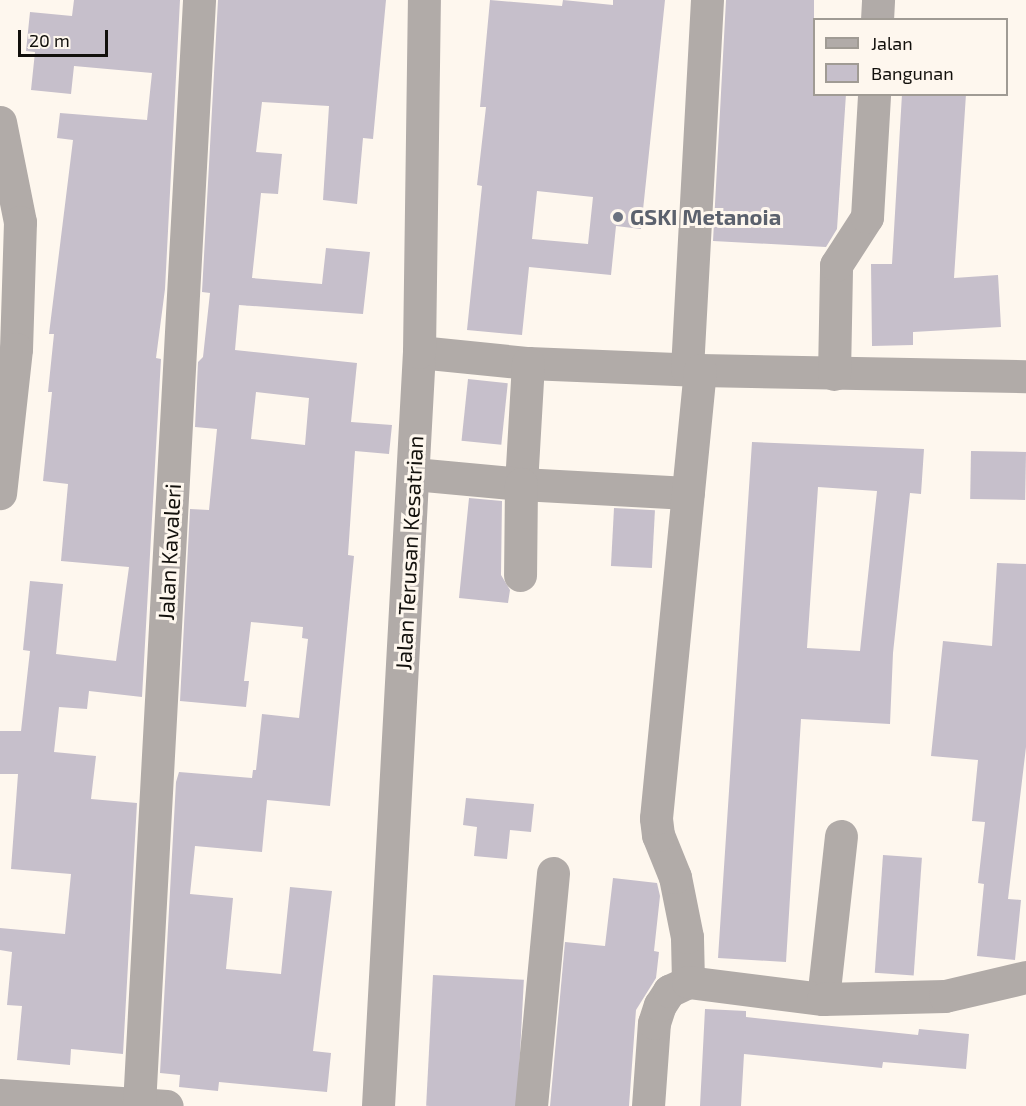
<!DOCTYPE html>
<html>
<head>
<meta charset="utf-8">
<style>
	body { margin:0 }
	#map { position:relative; width:1026px; height:1106px; overflow:hidden; background:#fef7ee; font-family:"Exo 2",sans-serif }
	div>[style] { position:absolute }
	.building>* { inset:0; background:#c6bfcb; transform-origin:0 0 }
	.minor>* { height:33px; margin:-16.5px; padding:0 16.5px; transform-origin:16.5px; border-radius:16.5px; background:#b1aba8 }
	.dots>* { width:16px; height:16px; translate:-50% -50%; box-sizing:border-box; border:3px solid #fef7ee; border-radius:50% }
	span { translate:-50% -50%; white-space:nowrap; text-align:center; line-height:1.15; -webkit-text-stroke:6px #fef7ee; paint-order:stroke }
	.worship-label { font-size:22px; color:#5b616d; font-weight:700 }
	.left { translate:0 -50%; text-align:left }
	.street-label { font-size:22px; color:#12100c }
	.legend { position:absolute; left:813px; top:18px; width:195px; height:78px; box-sizing:border-box; background:#fef7ee; border:2px solid #a09b94; margin:0; padding:8px 10px; list-style:none; font-size:18px; color:#12100c }
	.legend li { display:flex; align-items:center; gap:12px; height:30px }
	.legend b { width:30px; border:2px solid #a09b94 }
	.scale { position:absolute; left:18px; top:30px; width:90px; height:27px; box-sizing:border-box; border:3px solid #12100c; border-top:0; padding-left:8px; font-size:18px; line-height:21px; white-space:nowrap; color:#12100c; -webkit-text-stroke:4px #fef7ee; paint-order:stroke }
</style>
</head>
<body>
<div id="map">
	<div class="building">
		<div style="clip-path:polygon(74px 0,180px 0,165px 289px,156px 358px,161px 359px,142px 697px,89px 691px,87px 709px,59px 707px,54px 752px,96px 756px,91px 799px,137px 803px,123px 1054px,71px 1049px,70px 1065px,17px 1060px,22px 1006px,7px 1005px,12px 952px,0 950px,0 928px,65px 934px,71px 874px,11px 869px,18px 774px,0 774px,0 731px,21px 731px,30px 651px,23px 650px,30px 581px,63px 584px,56px 654px,116px 661px,129px 567px,61px 561px,68px 484px,43px 481px,52px 392px,48px 392px,54px 334px,49px 334px,73px 140px,57px 138px,60px 113px,147px 120px,152px 73px,74px 66px,71px 94px,31px 90px,35px 52px,26px 51px,30px 12px,72px 16px)"></div>
		<div style="clip-path:polygon(evenodd,218px 0,386px 0,373px 139px,363px 138px,357px 204px,323px 200px,329px 106px,262px 102px,256px 152px,282px 154px,278px 194px,261px 193px,252px 278px,322px 284px,326px 248px,370px 252px,363px 314px,239px 305px,235px 350px,357px 363px,351px 422px,392px 425px,389px 454px,355px 451px,348px 555px,354px 556px,330px 806px,267px 800px,262px 852px,195px 846px,190px 894px,233px 898px,226px 969px,281px 974px,290px 887px,332px 891px,313px 1051px,331px 1053px,327px 1092px,219px 1082px,218px 1091px,179px 1087px,180px 1075px,160px 1073px,176px 782px,179px 772px,252px 778px,253px 770px,256px 770px,262px 714px,299px 718px,308px 639px,302px 638px,303px 627px,251px 622px,244px 681px,249px 681px,246px 707px,180px 701px,190px 509px,209px 510px,217px 429px,195px 427px,198px 362px,203px 357px,210px 293px,202px 292px,218px 0,256px 392px,309px 398px,305px 445px,251px 439px,256px 392px)"></div>
		<div style="clip-path:polygon(evenodd,490px 0,562px 6px,563px 0,613px 5px,613px 0,665px 0,641px 229px,616px 226px,611px 275px,529px 267px,522px 335px,467px 330px,482px 186px,477px 185px,486px 107px,480px 107px,490px 0,537px 191px,593px 197px,588px 244px,532px 239px,537px 191px)"></div>
		<div style="clip-path:polygon(726px 0,814px 0,814px 94px,846px 94px,837px 229px,826px 247px,713px 241px)"></div>
		<div style="clip-path:polygon(902px 94px,966px 94px,954px 278px,998px 275px,1001px 327px,913px 332px,913px 345px,872px 346px,871px 264px,892px 264px)"></div>
		<div style="left:468px;top:379px;width:40px;height:62px;rotate:6deg"></div>
		<div style="clip-path:polygon(evenodd,752px 442px,924px 449px,921px 494px,910px 493px,893px 653px,890px 724px,801px 719px,786px 962px,718px 958px,752px 442px,818px 487px,877px 491px,860px 651px,807px 648px,818px 487px)"></div>
		<div style="left:971px;top:451px;width:55px;height:48px;rotate:1deg"></div>
		<div style="clip-path:polygon(469px 498px,502px 501px,501px 575px,510px 590px,508px 603px,459px 598px)"></div>
		<div style="left:614px;top:508px;width:41px;height:58px;rotate:3deg"></div>
		<div style="clip-path:polygon(997px 563px,1026px 564px,1026px 747px,1008px 899px,1021px 900px,1015px 960px,977px 956px,984px 884px,978px 883px,985px 822px,972px 821px,978px 760px,931px 756px,943px 641px,992px 646px)"></div>
		<div style="clip-path:polygon(466px 798px,534px 804px,531px 832px,510px 830px,507px 859px,474px 856px,477px 827px,463px 825px)"></div>
		<div style="left:883px;top:855px;width:39px;height:118px;rotate:4deg"></div>
		<div style="clip-path:polygon(613px 878px,657px 883px,660px 896px,654px 951px,659px 952px,656px 978px,636px 1010px,629px 1106px,550px 1106px,565px 942px,605px 946px)"></div>
		<div style="left:433px;top:975px;width:91px;height:131px;rotate:3deg"></div>
		<div style="clip-path:polygon(705px 1009px,746px 1011px,746px 1017px,918px 1035px,919px 1029px,969px 1034px,966px 1069px,883px 1062px,882px 1068px,744px 1054px,741px 1106px,700px 1106px)"></div>
	</div>
	<div class="minor">
		<div style="left:877px;top:20px;width:20px;rotate:-87deg"></div>
		<div style="left:0;top:122px;width:102px;rotate:78.7deg"></div>
		<div style="left:20px;top:222px;width:127px;rotate:91.8deg"></div>
		<div style="left:16px;top:349px;width:145px;rotate:96.3deg"></div>
		<div style="left:419px;top:352px;width:110px;rotate:5.8deg"></div>
		<div style="left:528px;top:363px;width:172px;rotate:2.3deg"></div>
		<div style="left:700px;top:370px;width:326px;rotate:1.1deg"></div>
		<div style="left:528px;top:363px;width:121px;rotate:93.3deg"></div>
		<div style="left:521px;top:484px;width:167px;rotate:3.1deg"></div>
		<div style="left:687px;top:369px;width:370px;rotate:-86.9deg"></div>
		<div style="left:834px;top:374px;width:109px;rotate:-88.9deg"></div>
		<div style="left:836px;top:265px;width:57px;rotate:-57.1deg"></div>
		<div style="left:867px;top:217px;width:123px;rotate:-86.7deg"></div>
		<div style="left:414px;top:474px;width:107px;rotate:5.3deg"></div>
		<div style="left:521px;top:484px;width:91px;rotate:90.6deg"></div>
		<div style="left:688px;top:982px;width:45px;rotate:-91.3deg"></div>
		<div style="left:687px;top:937px;width:61px;rotate:-101.3deg"></div>
		<div style="left:675px;top:877px;width:45px;rotate:-112deg"></div>
		<div style="left:658px;top:835px;width:17px;rotate:-97deg"></div>
		<div style="left:656px;top:818px;width:450px;rotate:-84.4deg"></div>
		<div style="left:823px;top:999px;width:164px;rotate:-83.7deg"></div>
		<div style="left:0;top:1095px;width:167px;rotate:3.8deg"></div>
		<div style="left:139px;top:1105px;width:1107px;rotate:-86.89deg"></div>
		<div style="left:378px;top:1106px;width:755px;rotate:-86.89deg"></div>
		<div style="left:419px;top:352px;width:352px;rotate:-89.2deg"></div>
		<div style="left:531px;top:1106px;width:234px;rotate:-84.6deg"></div>
		<div style="left:648px;top:1106px;width:83px;rotate:-85.9deg"></div>
		<div style="left:654px;top:1023px;width:19px;rotate:-72deg"></div>
		<div style="left:660px;top:1005px;width:17px;rotate:-57deg"></div>
		<div style="left:669px;top:991px;width:21px;rotate:-25deg"></div>
		<div style="left:688px;top:982px;width:136px;rotate:7.2deg"></div>
		<div style="left:823px;top:999px;width:122px;rotate:-1.4deg"></div>
		<div style="left:945px;top:996px;width:83px;rotate:-13.2deg"></div>
	</div>
	<div class="dots">
		<div style="left:618px;top:217px;background:#6b7280"></div>
	</div>
	<div class="worship-label">
		<span class="left" style="left:630px;top:217px">GSKI Metanoia</span>
	</div>
	<div class="street-label">
		<span style="left:169px;top:552px;rotate:-87deg">Jalan Kavaleri</span>
		<span style="left:409px;top:553px;rotate:-87deg">Jalan Terusan Kesatrian</span>
	</div>
	<ul class="legend">
	<li><b style="height:8px;background:#b1aba8"></b>Jalan</li>
	<li><b style="height:16px;background:#c6bfcb"></b>Bangunan</li>
	</ul>
	<div class="scale">20 m</div>
</div>
</body>
</html>
